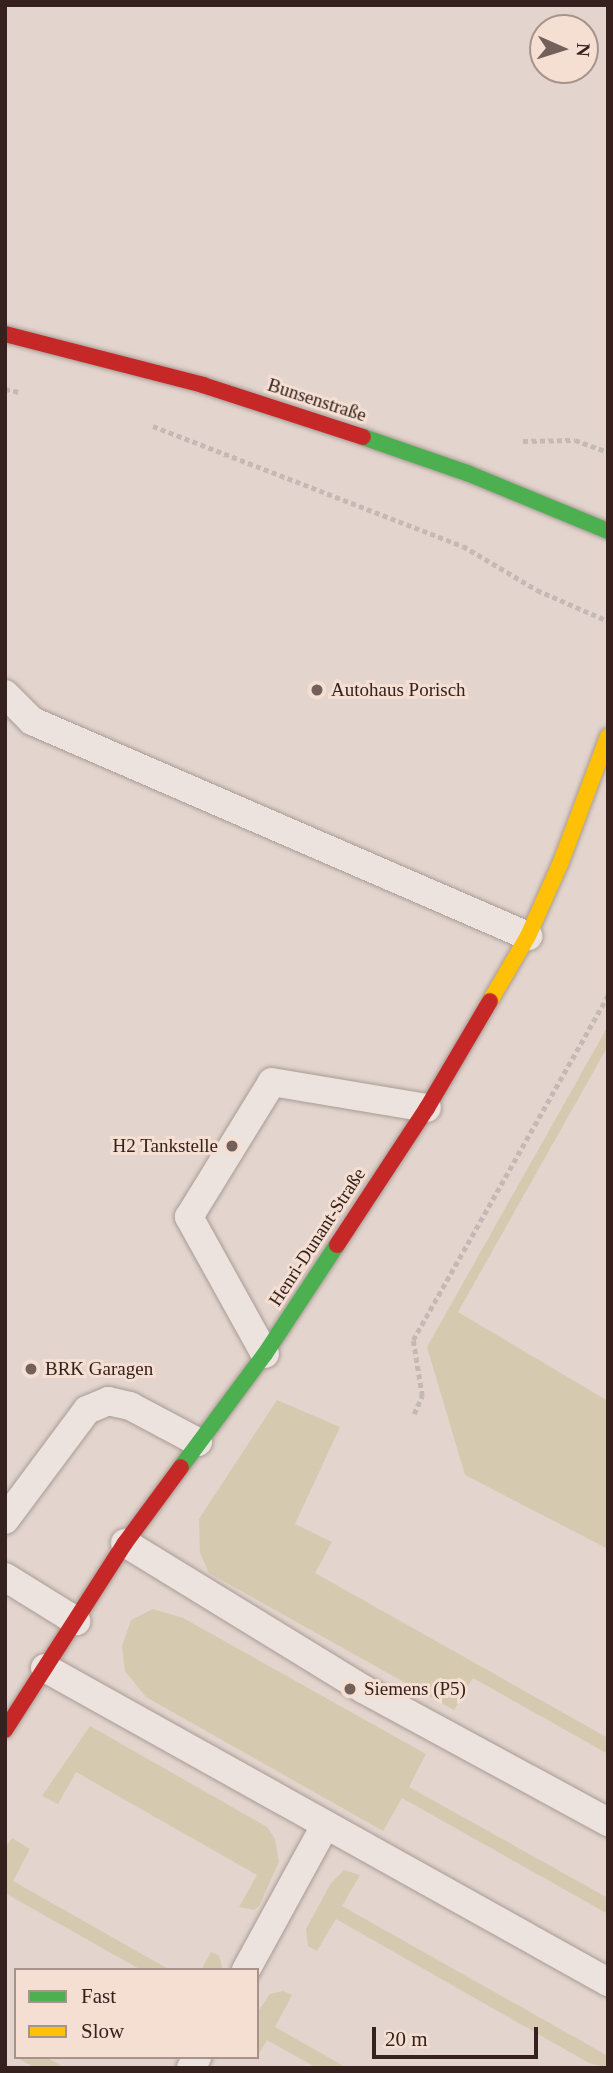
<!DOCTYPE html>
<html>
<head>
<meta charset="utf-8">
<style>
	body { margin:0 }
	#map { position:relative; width:613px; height:2073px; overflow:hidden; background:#e3d5cd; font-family:"Times New Roman",serif }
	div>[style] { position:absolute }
	.green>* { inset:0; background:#d5c9af }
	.path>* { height:4.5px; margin-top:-2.25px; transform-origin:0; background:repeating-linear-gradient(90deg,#c4b9b4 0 5px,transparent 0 8.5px) }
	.roads { filter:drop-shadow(0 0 2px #a89b95) drop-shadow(0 0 2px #a89b95) }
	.lane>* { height:28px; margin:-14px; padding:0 14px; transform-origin:14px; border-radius:14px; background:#ece3de }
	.fast>* { height:16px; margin:-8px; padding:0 8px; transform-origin:8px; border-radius:8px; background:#4caf50 }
	.slow>* { height:16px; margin:-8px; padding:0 8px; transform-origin:8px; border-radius:8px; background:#ffc107 }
	.jam>* { height:16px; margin:-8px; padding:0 8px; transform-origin:8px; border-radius:8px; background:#c62828 }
	.dots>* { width:19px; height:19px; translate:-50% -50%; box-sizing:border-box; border:4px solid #f4dfd2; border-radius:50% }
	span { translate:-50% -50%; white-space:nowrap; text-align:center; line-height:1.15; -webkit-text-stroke:6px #f4dfd2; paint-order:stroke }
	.street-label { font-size:19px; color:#37211e }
	.poi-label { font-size:19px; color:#37211e }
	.left { translate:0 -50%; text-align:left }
	.right { translate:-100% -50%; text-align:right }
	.frame { position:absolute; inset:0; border:7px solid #37211e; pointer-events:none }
	.legend { position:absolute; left:14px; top:1968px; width:245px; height:91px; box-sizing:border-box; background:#f4dfd2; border:2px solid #a8938a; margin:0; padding:9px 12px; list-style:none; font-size:21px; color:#37211e }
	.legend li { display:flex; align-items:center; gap:14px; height:35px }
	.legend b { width:35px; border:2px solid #a8938a }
	.north { position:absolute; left:529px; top:14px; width:70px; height:70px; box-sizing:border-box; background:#f4dfd2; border:2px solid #a8938a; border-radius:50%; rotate:93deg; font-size:19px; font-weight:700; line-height:28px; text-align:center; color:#37211e }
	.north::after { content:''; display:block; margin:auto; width:24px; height:32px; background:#73605b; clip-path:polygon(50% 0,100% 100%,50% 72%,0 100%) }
	.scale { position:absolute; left:372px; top:2027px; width:166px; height:32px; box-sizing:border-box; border:4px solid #37211e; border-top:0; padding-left:9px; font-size:21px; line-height:24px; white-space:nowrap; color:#37211e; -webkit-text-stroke:5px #f4dfd2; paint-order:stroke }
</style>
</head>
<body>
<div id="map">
	<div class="green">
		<div style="clip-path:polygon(608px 1026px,608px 1046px,458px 1312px,608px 1401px,608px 1549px,465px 1475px,427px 1347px)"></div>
		<div style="clip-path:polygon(277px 1400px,340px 1427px,295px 1524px,332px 1542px,315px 1573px,608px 1738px,608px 1754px,473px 1678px,454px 1710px,209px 1573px,200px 1553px,199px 1519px)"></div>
		<div style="clip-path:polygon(153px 1609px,183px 1618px,426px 1754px,409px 1787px,608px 1898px,608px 1914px,402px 1798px,383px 1831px,146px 1697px,125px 1671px,122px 1646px,131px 1620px)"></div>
		<div style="clip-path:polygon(90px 1726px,267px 1827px,275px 1839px,279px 1862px,259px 1906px,254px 1910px,239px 1907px,257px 1875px,76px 1772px,58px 1804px,42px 1796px)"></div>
		<div style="clip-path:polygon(12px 1838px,30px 1849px,13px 1881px,170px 1970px,141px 1970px,5px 1893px,5px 1848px)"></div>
		<div style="clip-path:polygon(344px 1870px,360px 1875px,342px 1906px,608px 2056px,608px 2068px,589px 2063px,336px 1919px,317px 1951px,308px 1946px,306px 1929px,331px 1883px)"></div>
		<div style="clip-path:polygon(211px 1952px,219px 1955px,223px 1970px,201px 1970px)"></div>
		<div style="clip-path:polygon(283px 1991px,292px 1995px,275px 2027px,347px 2068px,317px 2068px,267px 2040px,257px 2057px,257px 2013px,270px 1994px)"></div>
		<div style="clip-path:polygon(16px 2057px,46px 2057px,65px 2068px,35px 2068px)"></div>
	</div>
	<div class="path">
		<div style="left:5px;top:389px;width:14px;rotate:12deg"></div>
		<div style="left:153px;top:426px;width:332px;rotate:21.2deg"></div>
		<div style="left:463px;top:546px;width:86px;rotate:30.7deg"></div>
		<div style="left:537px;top:590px;width:77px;rotate:23.6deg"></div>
		<div style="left:523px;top:441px;width:52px;rotate:-1.1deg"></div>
		<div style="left:575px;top:440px;width:35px;rotate:20deg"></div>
		<div style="left:414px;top:1414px;width:20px;rotate:-66deg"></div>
		<div style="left:422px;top:1396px;width:57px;rotate:-99.1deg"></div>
		<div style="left:413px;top:1340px;width:396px;rotate:-60.5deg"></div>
	</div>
	<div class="roads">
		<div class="lane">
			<div style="left:5px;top:694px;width:38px;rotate:45deg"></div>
			<div style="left:32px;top:721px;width:541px;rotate:23.44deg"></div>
			<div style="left:265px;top:1354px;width:157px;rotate:-119deg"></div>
			<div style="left:189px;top:1217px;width:158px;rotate:-58.4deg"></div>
			<div style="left:272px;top:1082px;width:157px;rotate:9.5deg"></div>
			<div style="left:5px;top:1520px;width:137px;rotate:-53.3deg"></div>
			<div style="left:87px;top:1410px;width:23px;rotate:-23deg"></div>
			<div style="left:108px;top:1401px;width:23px;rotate:13deg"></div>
			<div style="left:130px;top:1406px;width:77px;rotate:27.9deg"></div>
			<div style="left:125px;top:1543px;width:279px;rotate:31.5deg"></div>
			<div style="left:363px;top:1689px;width:279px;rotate:28.5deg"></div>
			<div style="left:5px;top:1577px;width:84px;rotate:31.8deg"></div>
			<div style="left:45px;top:1668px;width:645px;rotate:29.15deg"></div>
			<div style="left:246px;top:1970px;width:164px;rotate:-61.3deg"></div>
			<div style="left:191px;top:2068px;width:13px;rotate:-61deg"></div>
		</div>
		<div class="fast">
			<div style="left:363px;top:437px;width:110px;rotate:19.1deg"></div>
			<div style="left:467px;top:473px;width:152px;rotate:22.4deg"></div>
			<div style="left:181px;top:1467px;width:141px;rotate:-53.4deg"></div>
			<div style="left:265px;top:1354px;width:131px;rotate:-56.6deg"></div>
		</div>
		<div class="slow">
			<div style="left:490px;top:1001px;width:75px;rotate:-59.7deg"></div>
			<div style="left:528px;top:936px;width:81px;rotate:-66deg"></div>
			<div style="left:561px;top:862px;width:134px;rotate:-69.5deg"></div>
		</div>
		<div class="jam">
			<div style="left:5px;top:334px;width:204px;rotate:14.4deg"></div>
			<div style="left:203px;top:385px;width:168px;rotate:18deg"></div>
			<div style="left:337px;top:1245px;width:164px;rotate:-56.7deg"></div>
			<div style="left:427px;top:1108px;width:124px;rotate:-59.5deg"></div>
			<div style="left:5px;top:1730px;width:222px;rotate:-57.3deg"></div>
			<div style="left:125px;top:1543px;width:94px;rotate:-53.6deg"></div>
		</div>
	</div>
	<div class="dots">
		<div style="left:317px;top:690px;background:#73605b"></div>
		<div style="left:232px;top:1146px;background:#73605b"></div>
		<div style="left:31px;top:1369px;background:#73605b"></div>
		<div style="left:350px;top:1689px;background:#73605b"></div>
	</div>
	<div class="street-label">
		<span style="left:317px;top:400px;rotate:18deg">Bunsenstraße</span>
		<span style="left:317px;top:1237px;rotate:-57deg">Henri-Dunant-Straße</span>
	</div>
	<div class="poi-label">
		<span class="left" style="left:331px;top:690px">Autohaus Porisch</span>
		<span class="right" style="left:218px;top:1146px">H2 Tankstelle</span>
		<span class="left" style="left:45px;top:1369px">BRK Garagen</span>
		<span class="left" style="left:364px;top:1689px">Siemens (P5)</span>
	</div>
	<div class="frame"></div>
	<ul class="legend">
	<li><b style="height:9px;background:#4caf50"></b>Fast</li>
	<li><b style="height:9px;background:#ffc107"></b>Slow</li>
	</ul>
	<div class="north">N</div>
	<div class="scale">20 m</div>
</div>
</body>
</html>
